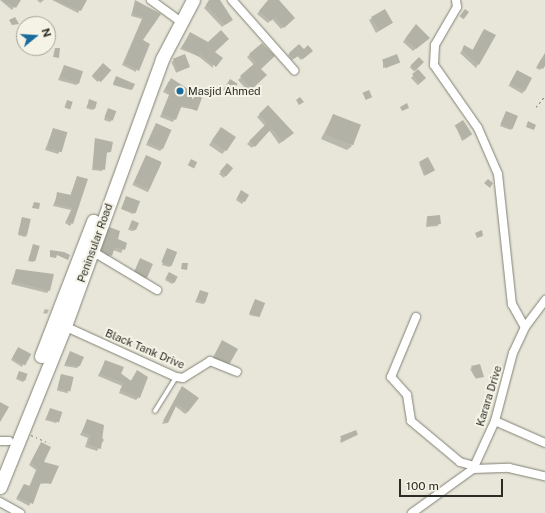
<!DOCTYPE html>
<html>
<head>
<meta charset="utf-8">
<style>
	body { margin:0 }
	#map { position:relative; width:545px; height:513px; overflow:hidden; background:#e7e6d9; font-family:"Public Sans",sans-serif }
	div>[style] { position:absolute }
	.shadow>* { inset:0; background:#0003; transform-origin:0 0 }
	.building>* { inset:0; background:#b3b2a6; transform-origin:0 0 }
	.path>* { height:1px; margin-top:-0.5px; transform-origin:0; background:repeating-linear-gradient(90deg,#86857c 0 2px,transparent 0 5px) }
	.roads { filter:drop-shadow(0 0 1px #818175) drop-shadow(0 0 1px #818175) }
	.lane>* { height:4px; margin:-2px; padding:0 2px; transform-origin:2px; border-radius:2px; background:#fff }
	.street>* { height:8px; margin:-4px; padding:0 4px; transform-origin:4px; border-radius:4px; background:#fff }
	.primary>* { height:13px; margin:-6.5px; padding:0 6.5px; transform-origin:6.5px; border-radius:6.5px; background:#fff }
	.dots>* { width:11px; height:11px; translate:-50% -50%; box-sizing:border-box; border:2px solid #f4f3e6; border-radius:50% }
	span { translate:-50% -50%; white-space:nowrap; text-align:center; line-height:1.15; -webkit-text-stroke:4px #f4f3e6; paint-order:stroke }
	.poi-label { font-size:11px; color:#2c2c27 }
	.left { translate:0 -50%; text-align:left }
	.street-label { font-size:11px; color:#2c2c27 }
	.north { position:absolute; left:16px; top:16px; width:40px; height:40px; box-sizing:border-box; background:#f4f3e6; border:1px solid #a4a39a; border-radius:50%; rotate:72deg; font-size:11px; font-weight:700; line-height:16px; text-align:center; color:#2c2c27 }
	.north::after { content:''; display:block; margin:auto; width:14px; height:18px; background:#1a6b9d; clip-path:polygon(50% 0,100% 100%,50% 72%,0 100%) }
	.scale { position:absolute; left:399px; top:479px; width:104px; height:18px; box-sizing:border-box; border:2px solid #2c2c27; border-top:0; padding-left:5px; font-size:12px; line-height:14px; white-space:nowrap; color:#2c2c27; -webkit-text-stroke:3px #f4f3e6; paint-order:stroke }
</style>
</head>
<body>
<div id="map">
	<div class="shadow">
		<div style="clip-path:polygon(0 0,19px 0,12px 10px)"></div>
		<div style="clip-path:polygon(37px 0,44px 0,40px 3px)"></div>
		<div style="clip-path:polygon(52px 0,86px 0,78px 13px)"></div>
		<div style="clip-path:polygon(210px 0,217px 0,231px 20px,222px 27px,204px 8px)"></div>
		<div style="clip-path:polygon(269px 0,277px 0,294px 18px,281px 29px,272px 19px,268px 23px,257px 14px)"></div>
		<div style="clip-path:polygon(135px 1px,159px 14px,141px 40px,136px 72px,122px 65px,142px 19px,131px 16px)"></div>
		<div style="clip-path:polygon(372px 18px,392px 23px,376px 33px,369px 20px)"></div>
		<div style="clip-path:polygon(28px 20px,33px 23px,32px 24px,25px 24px)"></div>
		<div style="clip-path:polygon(413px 28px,426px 40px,413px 51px,403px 42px)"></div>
		<div style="clip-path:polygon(482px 33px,494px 36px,476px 68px,460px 53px,465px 47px,472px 51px)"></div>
		<div style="clip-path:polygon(190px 34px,213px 52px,213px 68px,198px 56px,180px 49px)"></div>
		<div style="clip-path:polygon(262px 44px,259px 69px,265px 75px,248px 91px,238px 80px,254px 65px,247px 57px)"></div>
		<div style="clip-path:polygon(299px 45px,304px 51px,312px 51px,301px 60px,297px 56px,292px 60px,288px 55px)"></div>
		<div style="left:184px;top:56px;width:12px;height:14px;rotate:66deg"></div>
		<div style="left:419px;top:58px;width:6px;height:13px;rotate:45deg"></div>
		<div style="clip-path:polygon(542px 58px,545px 58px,545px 64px,540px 70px,536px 68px)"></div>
		<div style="clip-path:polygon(383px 59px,399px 62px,383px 68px)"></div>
		<div style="left:103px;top:65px;width:8px;height:16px;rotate:45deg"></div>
		<div style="clip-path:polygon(64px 66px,79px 83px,76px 85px,58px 80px)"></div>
		<div style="left:418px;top:71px;width:10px;height:10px;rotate:45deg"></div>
		<div style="left:517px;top:71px;width:16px;height:17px;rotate:30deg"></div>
		<div style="clip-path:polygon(116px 77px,131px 90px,113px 85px)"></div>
		<div style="clip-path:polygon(169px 81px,196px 110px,180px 107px,173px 122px,160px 117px,169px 95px,163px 92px)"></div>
		<div style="clip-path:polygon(229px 82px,231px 92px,229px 94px,223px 90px)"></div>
		<div style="clip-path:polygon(90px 100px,94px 109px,92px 110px,86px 108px)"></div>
		<div style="clip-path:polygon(268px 106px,290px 135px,279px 144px,269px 130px,252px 148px,247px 144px,265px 126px,257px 117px)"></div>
		<div style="clip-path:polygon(108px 109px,112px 120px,110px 122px,104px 120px)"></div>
		<div style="clip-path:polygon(507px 112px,512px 128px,511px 130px,500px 126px)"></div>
		<div style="clip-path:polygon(333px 115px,352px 146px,347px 150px,321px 139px)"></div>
		<div style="clip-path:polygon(156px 124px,163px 148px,160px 151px,146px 145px)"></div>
		<div style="clip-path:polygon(456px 127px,469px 136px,462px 141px)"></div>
		<div style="clip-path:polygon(53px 129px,60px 151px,58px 154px,45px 150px)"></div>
		<div style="clip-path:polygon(219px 131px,225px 151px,222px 154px,209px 145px)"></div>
		<div style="clip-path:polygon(95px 139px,110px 152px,106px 153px,102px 171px,92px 170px)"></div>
		<div style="left:146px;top:156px;width:17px;height:32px;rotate:25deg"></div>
		<div style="clip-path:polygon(419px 163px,434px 170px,424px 176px)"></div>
		<div style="clip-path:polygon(226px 166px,225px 176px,224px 178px,219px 174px)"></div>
		<div style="clip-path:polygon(77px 177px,72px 223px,70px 226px,65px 223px,71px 210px,53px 206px,58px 193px,70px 196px)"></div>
		<div style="clip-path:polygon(240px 193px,248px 195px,242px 204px,236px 200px)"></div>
		<div style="clip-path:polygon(126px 197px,135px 212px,133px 214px,121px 209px)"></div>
		<div style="clip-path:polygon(439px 216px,438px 226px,426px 227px,427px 217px)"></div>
		<div style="clip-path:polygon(22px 218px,27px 235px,25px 237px,18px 235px)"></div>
		<div style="clip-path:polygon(132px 221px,135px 230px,133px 231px,128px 230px)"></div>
		<div style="clip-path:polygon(110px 229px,116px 240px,126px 243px,121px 253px,113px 250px,108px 259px,99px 253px)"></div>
		<div style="clip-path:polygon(34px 245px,35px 260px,33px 262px,28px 261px)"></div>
		<div style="clip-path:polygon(167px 250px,171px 266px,169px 267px,162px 265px)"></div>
		<div style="clip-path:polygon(139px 261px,146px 277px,145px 279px,134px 272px)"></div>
		<div style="clip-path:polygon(16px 270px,49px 290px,47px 293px,11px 284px)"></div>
		<div style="clip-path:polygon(168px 275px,174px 282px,172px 284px,165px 280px)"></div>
		<div style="clip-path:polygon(200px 291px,205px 303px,203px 304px,195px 302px)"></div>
		<div style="clip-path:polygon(255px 301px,260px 316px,259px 317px,249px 315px)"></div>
		<div style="clip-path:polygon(45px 309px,49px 310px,47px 314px,43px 313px)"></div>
		<div style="clip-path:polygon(220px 345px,230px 363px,227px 366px,212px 359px)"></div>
		<div style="clip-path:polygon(17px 350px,23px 365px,22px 367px,11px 360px)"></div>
		<div style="clip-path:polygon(70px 352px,79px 366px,77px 368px,64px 366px)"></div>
		<div style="clip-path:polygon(105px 361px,131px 381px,135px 374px,139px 397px,136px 400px,119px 393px,122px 386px,98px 376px)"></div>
		<div style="clip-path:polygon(479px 365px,483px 376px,476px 379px,470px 369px)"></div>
		<div style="clip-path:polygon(19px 372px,25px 380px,23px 382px,16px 379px)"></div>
		<div style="left:61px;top:375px;width:11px;height:16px;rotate:15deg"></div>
		<div style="clip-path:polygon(182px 387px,188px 412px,185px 414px,175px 406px,167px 423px,162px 424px)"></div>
		<div style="clip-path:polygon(50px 409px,57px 422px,56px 423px,45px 420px)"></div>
		<div style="clip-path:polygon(88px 420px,104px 440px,97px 451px,85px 447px,88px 438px,80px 435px)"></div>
		<div style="clip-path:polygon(357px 435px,341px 443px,340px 440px,342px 438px)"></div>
		<div style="clip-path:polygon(41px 443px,42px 462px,51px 483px,39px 484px,29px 506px,16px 499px,24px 485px,29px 487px,36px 470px,29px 465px)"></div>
	</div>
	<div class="building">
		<div style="clip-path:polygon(2px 0,21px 0,16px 8px)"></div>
		<div style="clip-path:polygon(55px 0,87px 0,81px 11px)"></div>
		<div style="clip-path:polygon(135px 0,161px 14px,143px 40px,150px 44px,139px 71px,124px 63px,143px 17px,133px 14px)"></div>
		<div style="clip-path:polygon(209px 0,220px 0,233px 20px,225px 25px,206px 5px)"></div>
		<div style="clip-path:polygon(268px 0,279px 0,295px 18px,284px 28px,275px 17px,271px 21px,259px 11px)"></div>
		<div style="left:385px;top:9px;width:16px;height:16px;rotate:60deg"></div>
		<div style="left:465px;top:9px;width:5px;height:9px;rotate:37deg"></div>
		<div style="clip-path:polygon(15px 17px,19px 24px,12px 25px,9px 20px)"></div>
		<div style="clip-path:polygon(416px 24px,430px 38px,416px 49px,405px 39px)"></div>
		<div style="clip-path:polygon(484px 29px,496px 35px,479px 65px,462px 50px,464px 45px,473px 50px)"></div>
		<div style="clip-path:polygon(221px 30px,229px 39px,215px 52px,223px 58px,216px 67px,200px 54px,199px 57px,182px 47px,190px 32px,208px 42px)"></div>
		<div style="clip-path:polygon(262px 43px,275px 56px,261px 69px,267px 75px,252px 89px,240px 76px,256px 62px,249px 54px)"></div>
		<div style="clip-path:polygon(299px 44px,304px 49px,308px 45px,313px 51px,303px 59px,299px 55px,294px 59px,289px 53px)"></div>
		<div style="clip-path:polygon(55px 48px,60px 48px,59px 58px,53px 57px)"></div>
		<div style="clip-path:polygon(545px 53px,545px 66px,543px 69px,537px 66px)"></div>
		<div style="left:185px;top:54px;width:14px;height:13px;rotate:69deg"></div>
		<div style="left:397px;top:54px;width:9px;height:16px;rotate:69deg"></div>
		<div style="left:419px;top:57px;width:7px;height:12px;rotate:45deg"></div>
		<div style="left:103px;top:63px;width:11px;height:16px;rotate:41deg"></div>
		<div style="left:64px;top:65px;width:20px;height:13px;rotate:18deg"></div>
		<div style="left:418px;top:69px;width:12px;height:8px;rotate:48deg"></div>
		<div style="left:517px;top:70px;width:17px;height:15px;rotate:28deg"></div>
		<div style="clip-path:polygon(116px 76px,135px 84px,132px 90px,113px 84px)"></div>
		<div style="clip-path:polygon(171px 78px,202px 98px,197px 111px,182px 105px,176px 120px,162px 114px,170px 93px,165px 89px)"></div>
		<div style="left:230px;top:79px;width:9px;height:11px;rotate:32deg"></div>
		<div style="left:369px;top:90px;width:8px;height:7px;rotate:67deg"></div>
		<div style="clip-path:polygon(300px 97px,304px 102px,299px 105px,296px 100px)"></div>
		<div style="clip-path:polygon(89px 99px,97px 102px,95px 109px,87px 107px)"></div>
		<div style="left:67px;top:100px;width:6px;height:8px;rotate:18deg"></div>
		<div style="clip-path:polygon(407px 103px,409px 108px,402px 111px,400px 107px)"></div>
		<div style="clip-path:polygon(268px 105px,294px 133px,282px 142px,272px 128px,255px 147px,249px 141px,267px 123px,259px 114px)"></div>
		<div style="left:108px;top:108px;width:9px;height:10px;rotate:21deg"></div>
		<div style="left:506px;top:111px;width:13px;height:14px;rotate:23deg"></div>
		<div style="left:333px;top:114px;width:30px;height:22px;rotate:21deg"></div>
		<div style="left:463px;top:120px;width:17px;height:10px;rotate:57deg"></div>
		<div style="clip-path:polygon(528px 121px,536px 125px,534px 130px,526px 127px)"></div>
		<div style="left:156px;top:123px;width:17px;height:21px;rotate:24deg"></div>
		<div style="left:221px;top:127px;width:18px;height:17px;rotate:34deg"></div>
		<div style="left:53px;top:128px;width:15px;height:21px;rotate:16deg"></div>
		<div style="clip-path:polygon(95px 138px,113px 142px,111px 152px,107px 152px,105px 170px,93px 168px)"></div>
		<div style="left:146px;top:155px;width:17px;height:30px;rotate:24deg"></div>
		<div style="left:428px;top:157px;width:15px;height:10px;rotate:62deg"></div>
		<div style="left:191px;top:159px;width:7px;height:7px;rotate:27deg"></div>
		<div style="left:227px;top:163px;width:8px;height:11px;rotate:40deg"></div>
		<div style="clip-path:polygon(77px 176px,88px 179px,73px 224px,67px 220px,73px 208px,55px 204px,57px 192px,71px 195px)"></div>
		<div style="clip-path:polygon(488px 179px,493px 183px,490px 188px,484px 183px)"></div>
		<div style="clip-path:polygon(241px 190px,249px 195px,245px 202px,237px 198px)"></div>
		<div style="left:126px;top:196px;width:15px;height:13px;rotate:20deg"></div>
		<div style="clip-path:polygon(34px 202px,40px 203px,39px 209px,32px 208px)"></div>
		<div style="left:440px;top:215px;width:9px;height:13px;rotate:84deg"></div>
		<div style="left:22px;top:217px;width:9px;height:17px;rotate:13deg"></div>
		<div style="clip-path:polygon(132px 220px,139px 223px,136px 230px,129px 228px)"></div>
		<div style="clip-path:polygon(109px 227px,120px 231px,118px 239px,127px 243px,125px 250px,115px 247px,112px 256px,101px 250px)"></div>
		<div style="clip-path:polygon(482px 230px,483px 236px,477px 238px,475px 233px)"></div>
		<div style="left:33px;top:244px;width:7px;height:16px;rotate:16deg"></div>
		<div style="left:167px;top:248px;width:11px;height:15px;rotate:22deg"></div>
		<div style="clip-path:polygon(50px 250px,64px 252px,70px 255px,68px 260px,57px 255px,56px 258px,50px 257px)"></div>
		<div style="clip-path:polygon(140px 258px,153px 264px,147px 278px,135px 271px)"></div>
		<div style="clip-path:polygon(182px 263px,188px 263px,187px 270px,181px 269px)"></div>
		<div style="clip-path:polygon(16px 269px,54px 274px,50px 291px,13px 281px)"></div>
		<div style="left:169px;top:272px;width:10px;height:7px;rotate:29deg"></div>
		<div style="left:200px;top:290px;width:9px;height:10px;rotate:18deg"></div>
		<div style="left:255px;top:299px;width:11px;height:15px;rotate:22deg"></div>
		<div style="clip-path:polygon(222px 340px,238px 349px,230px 363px,214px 356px)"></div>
		<div style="left:18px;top:347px;width:15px;height:13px;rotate:28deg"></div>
		<div style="clip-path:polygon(70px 351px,84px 357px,80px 366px,65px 364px)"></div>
		<div style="clip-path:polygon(105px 360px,124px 367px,121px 374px,131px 381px,137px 370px,148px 377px,140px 398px,120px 390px,124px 383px,100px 374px)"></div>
		<div style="clip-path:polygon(480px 364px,484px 377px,479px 378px,474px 376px,471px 366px)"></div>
		<div style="left:19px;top:371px;width:9px;height:7px;rotate:18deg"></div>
		<div style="left:61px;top:374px;width:13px;height:15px;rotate:13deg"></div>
		<div style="clip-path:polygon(182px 386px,199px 398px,188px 412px,177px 404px,168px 423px,163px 421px)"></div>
		<div style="clip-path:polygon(0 402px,9px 407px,0 422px)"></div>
		<div style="left:50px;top:408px;width:13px;height:11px;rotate:18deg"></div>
		<div style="clip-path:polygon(87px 419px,104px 425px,101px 449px,88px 444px,91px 435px,82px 432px)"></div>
		<div style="left:356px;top:430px;width:5px;height:17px;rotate:68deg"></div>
		<div style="clip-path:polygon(41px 442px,51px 447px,44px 462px,59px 466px,51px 484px,41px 482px,33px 504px,17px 497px,24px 484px,30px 486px,38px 468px,31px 462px)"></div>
	</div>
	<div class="path">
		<div style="left:536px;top:107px;width:14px;rotate:-51deg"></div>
		<div style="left:31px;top:435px;width:20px;rotate:24deg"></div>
	</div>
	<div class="roads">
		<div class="lane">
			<div style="left:155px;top:411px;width:40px;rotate:-58deg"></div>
		</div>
		<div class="street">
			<div style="left:151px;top:0;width:36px;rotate:36deg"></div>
			<div style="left:232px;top:0;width:94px;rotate:48.5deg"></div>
			<div style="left:456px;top:0;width:7px;rotate:82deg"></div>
			<div style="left:457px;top:7px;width:44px;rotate:120.1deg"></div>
			<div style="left:435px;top:45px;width:20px;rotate:93deg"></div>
			<div style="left:434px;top:65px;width:77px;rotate:55.1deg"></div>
			<div style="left:478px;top:128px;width:50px;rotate:66.5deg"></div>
			<div style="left:498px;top:174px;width:131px;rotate:83.9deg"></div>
			<div style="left:512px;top:304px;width:26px;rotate:61deg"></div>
			<div style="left:92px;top:251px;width:76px;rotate:31deg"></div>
			<div style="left:416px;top:317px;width:65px;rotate:112.6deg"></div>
			<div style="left:391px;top:377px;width:24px;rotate:48deg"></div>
			<div style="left:407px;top:395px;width:26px;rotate:81deg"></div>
			<div style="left:411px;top:421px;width:64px;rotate:39.9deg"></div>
			<div style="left:460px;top:462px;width:15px;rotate:16deg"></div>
			<div style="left:62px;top:325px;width:125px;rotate:24.5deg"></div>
			<div style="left:176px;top:377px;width:7px;rotate:8deg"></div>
			<div style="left:183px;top:378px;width:32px;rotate:-32deg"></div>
			<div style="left:210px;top:361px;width:29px;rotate:22deg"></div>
			<div style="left:495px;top:421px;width:55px;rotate:23.7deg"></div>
			<div style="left:0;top:441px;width:9px"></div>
			<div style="left:473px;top:469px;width:36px;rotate:-2deg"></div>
			<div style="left:509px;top:468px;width:37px;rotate:13deg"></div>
			<div style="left:0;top:502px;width:23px;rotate:29deg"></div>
			<div style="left:412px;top:513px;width:75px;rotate:-35.8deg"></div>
			<div style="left:473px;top:469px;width:53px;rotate:-65.4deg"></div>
			<div style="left:495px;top:421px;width:70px;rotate:-75.2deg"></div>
			<div style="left:513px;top:353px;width:29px;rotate:-65deg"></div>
			<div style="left:525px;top:327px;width:34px;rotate:-53deg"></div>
		</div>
		<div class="primary">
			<div style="left:41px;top:356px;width:145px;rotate:-68.9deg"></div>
			<div style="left:0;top:487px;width:174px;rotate:-68deg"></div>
			<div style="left:65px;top:326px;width:284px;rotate:-70deg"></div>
			<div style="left:162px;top:59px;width:67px;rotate:-62.3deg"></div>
		</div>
	</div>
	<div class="dots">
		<div style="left:180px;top:91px;background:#1a6b9d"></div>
	</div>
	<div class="poi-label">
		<span class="left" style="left:188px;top:91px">Masjid Ahmed</span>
	</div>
	<div class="street-label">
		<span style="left:95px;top:243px;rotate:-70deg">Peninsular Road</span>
		<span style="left:145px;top:349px;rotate:23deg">Black Tank Drive</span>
		<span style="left:489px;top:396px;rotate:-73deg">Karara Drive</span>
	</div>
	<div class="north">N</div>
	<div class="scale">100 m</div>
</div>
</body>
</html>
